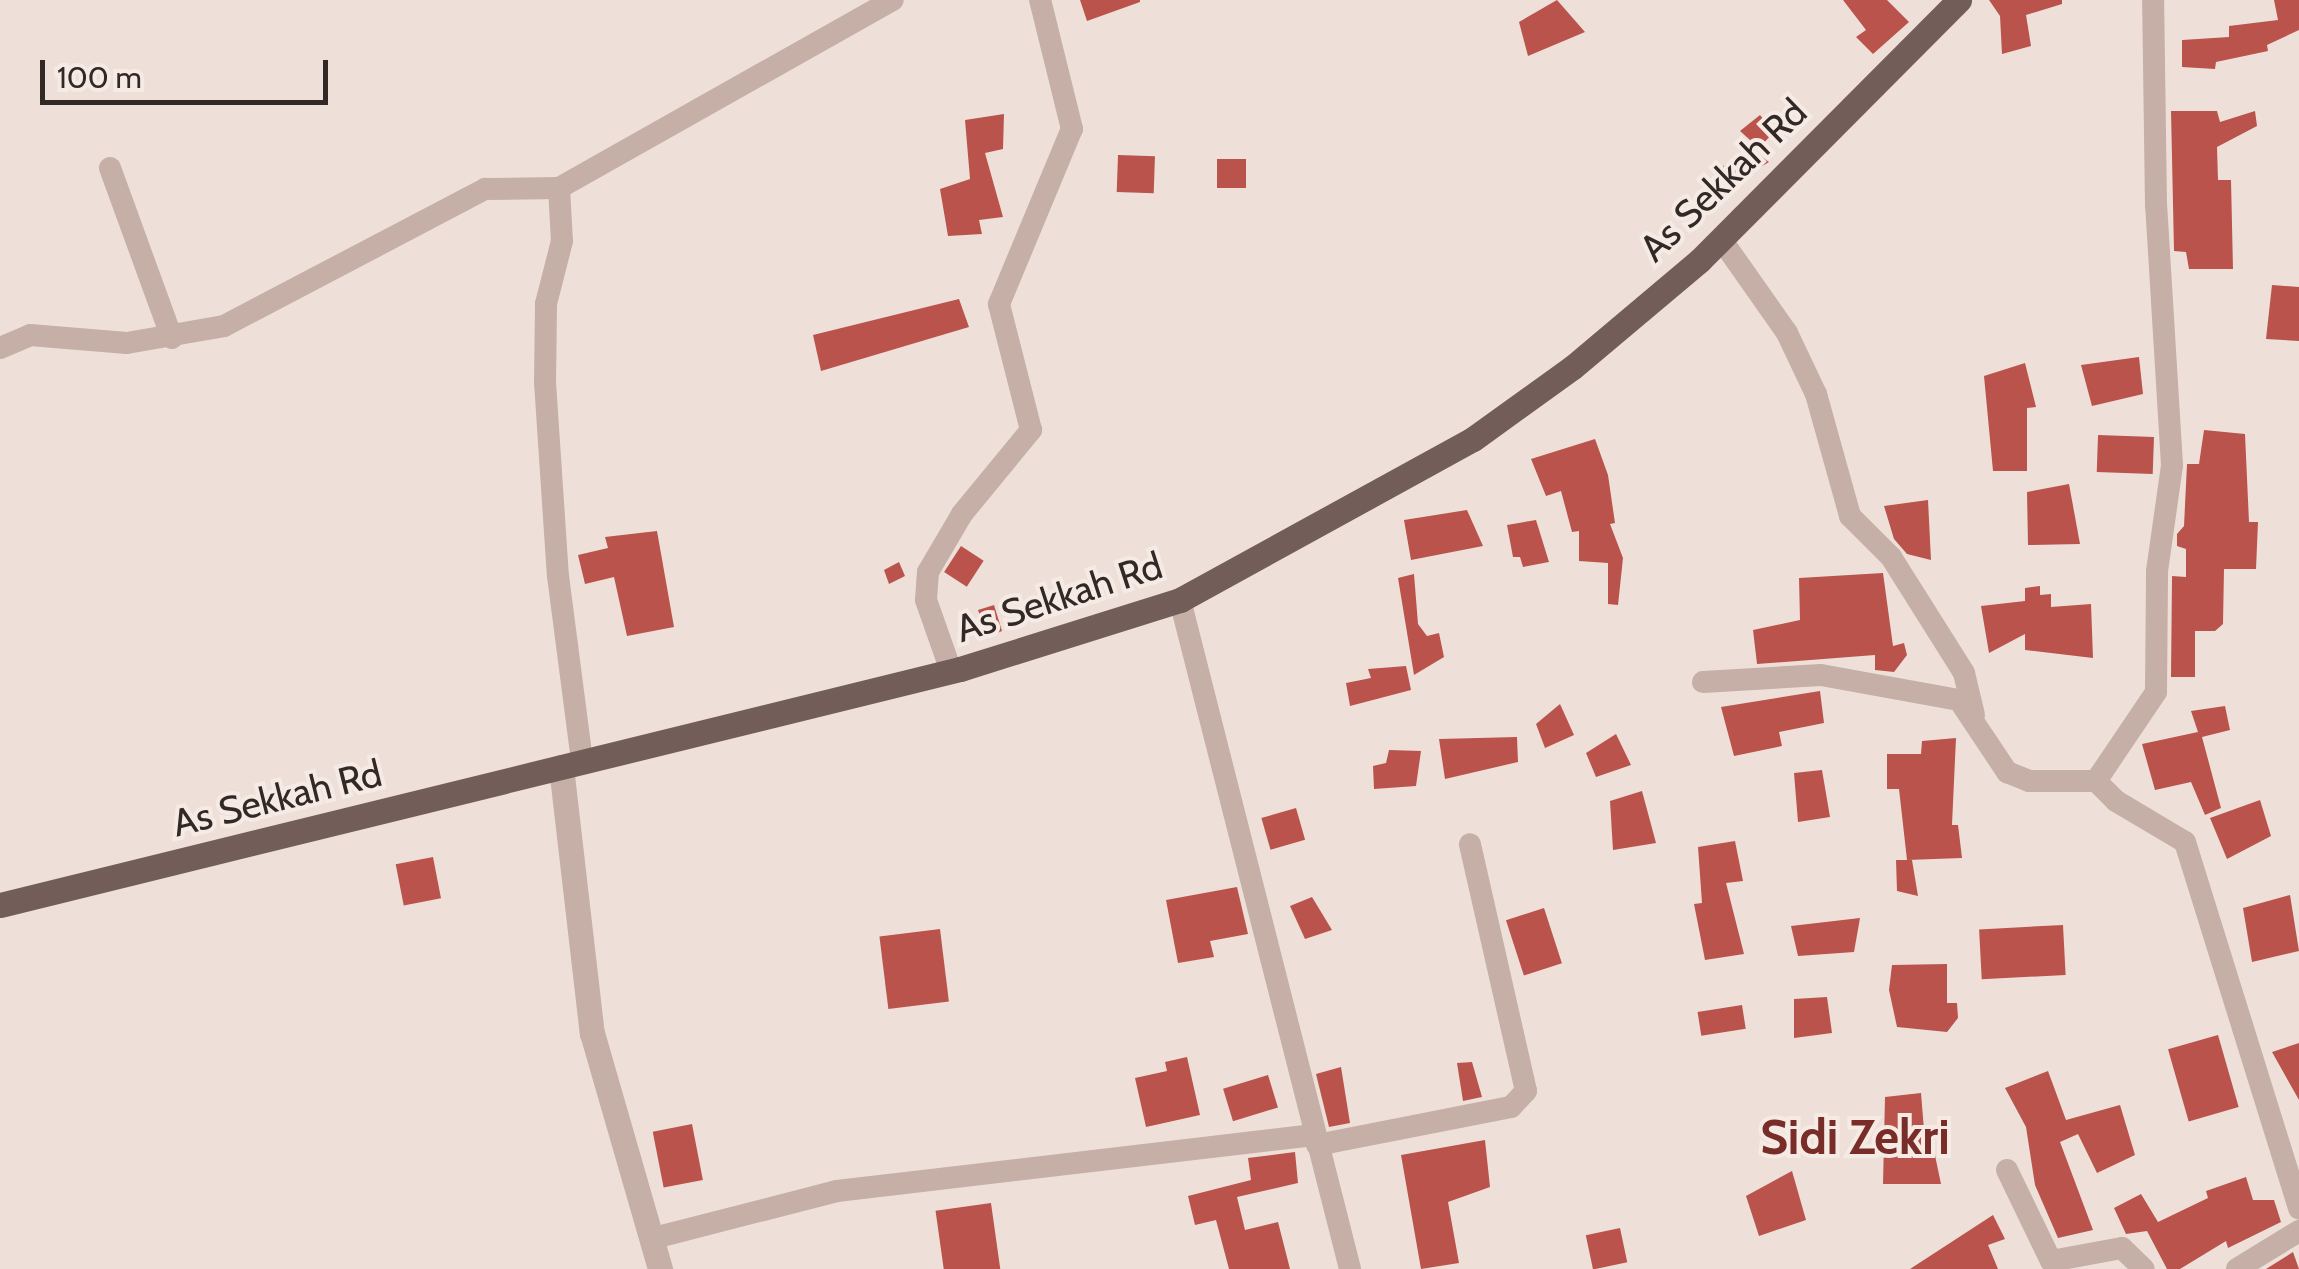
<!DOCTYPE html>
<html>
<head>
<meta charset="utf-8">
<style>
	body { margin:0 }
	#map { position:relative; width:2299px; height:1269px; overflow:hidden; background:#eee0d9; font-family:Cabin,sans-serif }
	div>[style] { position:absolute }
	.building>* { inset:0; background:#b9534c; transform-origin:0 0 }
	.minor>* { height:22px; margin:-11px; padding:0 11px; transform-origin:11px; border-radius:11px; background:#c5afa6 }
	.tertiary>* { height:25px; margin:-12.5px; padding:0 12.5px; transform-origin:12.5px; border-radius:12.5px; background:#c5afa6 }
	.primary>* { height:25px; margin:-12.5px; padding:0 12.5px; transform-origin:12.5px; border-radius:12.5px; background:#725d59 }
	span { translate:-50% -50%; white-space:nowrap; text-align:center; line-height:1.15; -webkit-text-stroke:8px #f6ebe4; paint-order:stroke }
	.street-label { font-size:38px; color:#322826 }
	.district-label { font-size:48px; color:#782d28; font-weight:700 }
	.scale { position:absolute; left:40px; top:60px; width:288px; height:45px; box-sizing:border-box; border:5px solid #322826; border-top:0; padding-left:12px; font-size:30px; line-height:35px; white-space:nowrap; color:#322826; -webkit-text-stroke:8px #f6ebe4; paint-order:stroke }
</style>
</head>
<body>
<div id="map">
	<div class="building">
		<div style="clip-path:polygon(1080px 0,1140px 0,1140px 2px,1087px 21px)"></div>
		<div style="clip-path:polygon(1557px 0,1585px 32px,1528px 56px,1519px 22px)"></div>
		<div style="clip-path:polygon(1843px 0,1887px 0,1909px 22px,1873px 54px,1856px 37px,1866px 30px)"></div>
		<div style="clip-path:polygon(1989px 0,2062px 0,2062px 4px,2026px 15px,2031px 46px,2002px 54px,2000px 16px)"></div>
		<div style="clip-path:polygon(2274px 0,2299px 0,2299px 30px,2267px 45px,2268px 51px,2216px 62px,2215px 69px,2182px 67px,2182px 40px,2229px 37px,2229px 26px,2278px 20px)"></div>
		<div style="clip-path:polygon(2171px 111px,2217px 111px,2220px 122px,2255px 111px,2257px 126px,2217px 147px,2218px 180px,2231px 180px,2233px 269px,2189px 269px,2186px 252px,2174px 251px)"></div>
		<div style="clip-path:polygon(1004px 114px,1003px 149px,985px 153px,1003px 217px,979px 220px,982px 234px,948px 236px,940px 189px,970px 179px,965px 120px)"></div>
		<div style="clip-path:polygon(1760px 115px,1774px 132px,1759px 148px,1740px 131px)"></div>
		<div style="clip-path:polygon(1749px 148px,1769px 162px,1730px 185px,1719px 169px)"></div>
		<div style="left:1118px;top:155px;width:37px;height:37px;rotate:2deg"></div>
		<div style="left:1217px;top:159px;width:29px;height:29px"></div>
		<div style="clip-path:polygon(2272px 285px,2299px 287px,2299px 341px,2266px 339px)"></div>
		<div style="clip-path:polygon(959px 299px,969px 327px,821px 371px,813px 335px)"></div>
		<div style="clip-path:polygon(2139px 357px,2143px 394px,2092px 406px,2081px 365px)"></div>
		<div style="clip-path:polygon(2025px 363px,2036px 407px,2027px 408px,2027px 471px,1993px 471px,1984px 376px)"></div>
		<div style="clip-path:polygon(2204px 430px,2245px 434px,2249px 522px,2258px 522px,2256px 569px,2224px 569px,2223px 624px,2215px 631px,2195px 631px,2195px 677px,2171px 677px,2172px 576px,2186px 577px,2186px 549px,2177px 546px,2177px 534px,2184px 526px,2187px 464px,2199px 464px)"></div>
		<div style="left:2154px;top:437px;width:37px;height:56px;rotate:92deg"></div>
		<div style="clip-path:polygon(1595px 439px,1608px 475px,1615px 523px,1610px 524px,1623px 558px,1618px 605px,1608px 604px,1608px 563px,1579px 561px,1579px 531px,1572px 532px,1561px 491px,1546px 496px,1531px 459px)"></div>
		<div style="clip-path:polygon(2069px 484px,2080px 544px,2028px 545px,2027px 492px)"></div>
		<div style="clip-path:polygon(1928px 500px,1931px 560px,1907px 554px,1894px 539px,1884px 506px)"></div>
		<div style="clip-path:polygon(1467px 510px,1483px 546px,1411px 560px,1404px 520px)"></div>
		<div style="clip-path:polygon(1536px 520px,1549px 562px,1523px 567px,1520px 557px,1513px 557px,1507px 525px)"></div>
		<div style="clip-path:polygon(657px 531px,674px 627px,627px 636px,614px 577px,585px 584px,578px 555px,608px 548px,605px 537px)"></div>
		<div style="left:961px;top:546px;width:27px;height:31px;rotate:33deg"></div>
		<div style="clip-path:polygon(899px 562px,905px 576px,889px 584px,884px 570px)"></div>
		<div style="clip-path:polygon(1883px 573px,1893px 646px,1904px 643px,1907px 655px,1894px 672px,1875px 670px,1875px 655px,1757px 664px,1753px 630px,1800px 620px,1799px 578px)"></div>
		<div style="clip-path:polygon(1414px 574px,1418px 624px,1427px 636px,1439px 633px,1444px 657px,1414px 675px,1398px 578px)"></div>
		<div style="clip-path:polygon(2040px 586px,2040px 595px,2051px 594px,2051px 607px,2091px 604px,2093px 658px,2025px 650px,2025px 634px,1989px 653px,1981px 606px,2025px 601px,2025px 588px)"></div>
		<div style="clip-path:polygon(994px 605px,1002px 631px,988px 637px,978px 610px)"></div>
		<div style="clip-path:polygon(1406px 666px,1411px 690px,1350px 706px,1346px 683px,1371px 678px,1368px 669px)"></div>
		<div style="clip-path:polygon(1820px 691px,1824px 723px,1779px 732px,1782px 746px,1734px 756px,1721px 707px)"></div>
		<div style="clip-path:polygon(1560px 704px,1574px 735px,1545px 748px,1536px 724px)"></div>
		<div style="clip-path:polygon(2225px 706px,2230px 730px,2202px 737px,2221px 808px,2205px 815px,2191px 782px,2155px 790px,2142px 744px,2198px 732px,2191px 711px)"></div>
		<div style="clip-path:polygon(1616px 734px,1631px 765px,1596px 777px,1586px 753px)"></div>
		<div style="clip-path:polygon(1517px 737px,1518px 762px,1445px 779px,1439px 739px)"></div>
		<div style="clip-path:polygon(1956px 738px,1952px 825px,1958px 825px,1962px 858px,1907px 860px,1899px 789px,1887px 789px,1887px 754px,1921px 754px,1922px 741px)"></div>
		<div style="clip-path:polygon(1389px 750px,1421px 751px,1416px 786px,1374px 789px,1373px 766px,1386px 763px)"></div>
		<div style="clip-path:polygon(1822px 770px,1830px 817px,1798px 822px,1794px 773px)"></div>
		<div style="clip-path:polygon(1642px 791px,1656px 843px,1613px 850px,1610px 801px)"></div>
		<div style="clip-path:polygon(2260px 800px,2271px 836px,2227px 859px,2210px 818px)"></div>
		<div style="left:1296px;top:808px;width:33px;height:36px;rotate:74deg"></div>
		<div style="clip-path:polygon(1735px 841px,1743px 881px,1726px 883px,1744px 954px,1705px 960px,1694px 904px,1702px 903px,1698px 847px)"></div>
		<div style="left:433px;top:857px;width:42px;height:38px;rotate:79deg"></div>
		<div style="clip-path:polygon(1896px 860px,1912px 860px,1918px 896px,1897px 891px)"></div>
		<div style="clip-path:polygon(1237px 887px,1248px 934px,1210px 941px,1214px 957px,1178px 963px,1166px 900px)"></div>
		<div style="clip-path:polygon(2290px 895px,2299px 951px,2252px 962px,2243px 908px)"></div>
		<div style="clip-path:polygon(1312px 897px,1332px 930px,1305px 939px,1290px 906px)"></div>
		<div style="left:1544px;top:908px;width:58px;height:40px;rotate:72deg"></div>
		<div style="clip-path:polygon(1860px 918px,1854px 952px,1798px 956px,1791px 926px)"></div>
		<div style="left:2063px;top:925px;width:50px;height:84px;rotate:87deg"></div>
		<div style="left:940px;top:929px;width:73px;height:61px;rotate:83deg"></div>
		<div style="clip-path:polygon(1947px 964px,1947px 1003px,1957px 1003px,1958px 1018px,1947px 1032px,1897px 1027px,1889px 990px,1892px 965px)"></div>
		<div style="clip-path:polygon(1827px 997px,1832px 1033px,1794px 1038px,1794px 999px)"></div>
		<div style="left:1742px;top:1005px;width:24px;height:45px;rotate:81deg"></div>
		<div style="left:2218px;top:1035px;width:75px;height:52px;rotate:74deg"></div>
		<div style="clip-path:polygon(2299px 1043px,2299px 1100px,2272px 1052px)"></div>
		<div style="clip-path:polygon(1187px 1057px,1200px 1115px,1146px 1127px,1135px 1078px,1167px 1071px,1165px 1062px)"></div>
		<div style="clip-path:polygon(1472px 1062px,1482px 1097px,1463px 1101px,1457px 1063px)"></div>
		<div style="clip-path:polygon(1341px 1067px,1350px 1123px,1329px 1127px,1316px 1074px)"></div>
		<div style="clip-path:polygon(2048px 1071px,2066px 1120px,2120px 1105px,2135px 1155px,2097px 1173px,2078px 1134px,2060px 1142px,2093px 1230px,2058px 1238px,2035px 1185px,2026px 1127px,2005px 1088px)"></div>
		<div style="left:1268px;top:1075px;width:34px;height:47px;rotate:73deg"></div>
		<div style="clip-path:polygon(1921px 1093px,1925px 1142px,1932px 1141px,1941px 1184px,1883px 1184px,1885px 1097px)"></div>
		<div style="left:692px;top:1124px;width:57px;height:40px;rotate:79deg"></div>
		<div style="clip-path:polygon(1485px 1140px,1490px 1187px,1448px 1202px,1459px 1263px,1421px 1269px,1401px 1155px)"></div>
		<div style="clip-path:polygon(1295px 1152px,1298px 1183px,1237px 1197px,1245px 1230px,1278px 1222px,1290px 1269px,1229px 1269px,1216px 1220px,1195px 1225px,1188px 1196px,1251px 1180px,1248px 1158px)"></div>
		<div style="clip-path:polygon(1792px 1171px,1806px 1220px,1759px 1236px,1746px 1196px)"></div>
		<div style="clip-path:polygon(2246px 1177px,2253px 1200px,2274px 1200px,2281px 1222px,2228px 1248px,2226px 1241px,2180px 1269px,2167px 1269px,2147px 1231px,2126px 1234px,2114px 1208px,2141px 1194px,2158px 1222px,2208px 1198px,2206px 1191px)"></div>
		<div style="left:991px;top:1203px;width:67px;height:56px;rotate:82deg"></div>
		<div style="clip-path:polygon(1993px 1215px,2005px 1239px,1988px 1245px,1998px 1269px,1910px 1269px)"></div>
		<div style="left:1620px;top:1228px;width:35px;height:35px;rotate:78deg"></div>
		<div style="clip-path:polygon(2293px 1252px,2299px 1269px,2266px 1269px)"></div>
	</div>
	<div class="minor">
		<div style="left:110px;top:168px;width:181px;rotate:70deg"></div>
		<div style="left:559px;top:188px;width:53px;rotate:86.8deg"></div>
		<div style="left:562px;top:241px;width:65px;rotate:104.3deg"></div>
		<div style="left:546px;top:304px;width:78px;rotate:90.7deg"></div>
		<div style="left:545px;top:382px;width:194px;rotate:86.2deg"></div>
		<div style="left:558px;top:576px;width:187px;rotate:82.6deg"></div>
		<div style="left:1721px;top:239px;width:115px;rotate:54.9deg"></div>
		<div style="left:1787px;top:333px;width:68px;rotate:64.6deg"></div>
		<div style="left:1816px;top:394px;width:127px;rotate:74.4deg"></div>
		<div style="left:1850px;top:516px;width:58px;rotate:45deg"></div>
		<div style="left:1891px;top:557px;width:137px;rotate:57.8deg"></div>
		<div style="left:1964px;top:673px;width:43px;rotate:76.6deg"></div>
		<div style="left:0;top:348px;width:33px;rotate:-23deg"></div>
		<div style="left:30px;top:335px;width:97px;rotate:4.7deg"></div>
		<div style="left:127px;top:343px;width:98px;rotate:-9.9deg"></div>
		<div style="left:224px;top:326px;width:295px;rotate:-27.7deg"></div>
		<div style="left:485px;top:189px;width:74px;rotate:-0.8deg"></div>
		<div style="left:559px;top:188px;width:383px;rotate:-29.4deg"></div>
		<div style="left:1180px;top:600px;width:690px;rotate:75.74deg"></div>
		<div style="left:951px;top:671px;width:75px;rotate:-109.4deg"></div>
		<div style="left:926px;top:600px;width:28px;rotate:-86deg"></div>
		<div style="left:928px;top:572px;width:67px;rotate:-59.6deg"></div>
		<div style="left:962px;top:514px;width:109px;rotate:-50.6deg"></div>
		<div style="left:1031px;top:430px;width:130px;rotate:-104.3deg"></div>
		<div style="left:999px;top:304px;width:190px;rotate:-67.4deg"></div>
		<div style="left:1072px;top:129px;width:133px;rotate:-103.9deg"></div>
		<div style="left:1703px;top:682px;width:118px;rotate:-3.4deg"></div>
		<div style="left:1821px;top:675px;width:140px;rotate:10.3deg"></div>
		<div style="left:1959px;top:700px;width:87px;rotate:56.3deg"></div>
		<div style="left:2007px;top:772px;width:24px;rotate:22deg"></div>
		<div style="left:2029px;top:781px;width:67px"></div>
		<div style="left:2096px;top:781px;width:28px;rotate:45deg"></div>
		<div style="left:2116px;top:801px;width:80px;rotate:30.7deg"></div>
		<div style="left:2185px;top:842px;width:384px;rotate:72.7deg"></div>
		<div style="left:2096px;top:781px;width:107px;rotate:-56deg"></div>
		<div style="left:2156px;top:692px;width:121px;rotate:-89.5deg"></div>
		<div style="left:2157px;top:571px;width:107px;rotate:-81.9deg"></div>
		<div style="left:2172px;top:465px;width:259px;rotate:-93.5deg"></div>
		<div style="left:2156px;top:206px;width:206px;rotate:-90.8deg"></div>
		<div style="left:1317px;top:1145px;width:198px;rotate:-11.1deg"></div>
		<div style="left:1511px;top:1107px;width:22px;rotate:-47deg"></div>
		<div style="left:1526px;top:1091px;width:253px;rotate:-102.8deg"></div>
		<div style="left:2007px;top:1170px;width:101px;rotate:64.2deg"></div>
		<div style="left:2051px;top:1261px;width:72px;rotate:-10.4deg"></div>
		<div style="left:2122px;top:1248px;width:30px;rotate:44deg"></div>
		<div style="left:654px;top:1238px;width:189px;rotate:-14.4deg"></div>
		<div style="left:837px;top:1191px;width:480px;rotate:-6.7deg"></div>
		<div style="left:2237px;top:1269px;width:73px;rotate:-31.5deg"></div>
	</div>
	<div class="tertiary">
		<div style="left:561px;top:767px;width:268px;rotate:83.4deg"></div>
		<div style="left:592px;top:1033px;width:246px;rotate:73.9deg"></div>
	</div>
	<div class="primary">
		<div style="left:0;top:905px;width:989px;rotate:-13.81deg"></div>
		<div style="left:960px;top:669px;width:231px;rotate:-17.4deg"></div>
		<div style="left:1180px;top:600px;width:334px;rotate:-28.8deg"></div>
		<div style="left:1473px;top:439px;width:123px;rotate:-35.8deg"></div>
		<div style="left:1573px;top:367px;width:166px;rotate:-40.1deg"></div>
		<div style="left:1700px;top:260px;width:367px;rotate:-45.1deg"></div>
	</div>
	<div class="street-label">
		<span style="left:1723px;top:180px;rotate:-44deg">As Sekkah Rd</span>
		<span style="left:1059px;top:597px;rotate:-18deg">As Sekkah Rd</span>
		<span style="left:277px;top:798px;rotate:-14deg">As Sekkah Rd</span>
	</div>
	<div class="district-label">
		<span style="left:1855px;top:1138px">Sidi Zekri</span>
	</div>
	<div class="scale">100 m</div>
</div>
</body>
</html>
